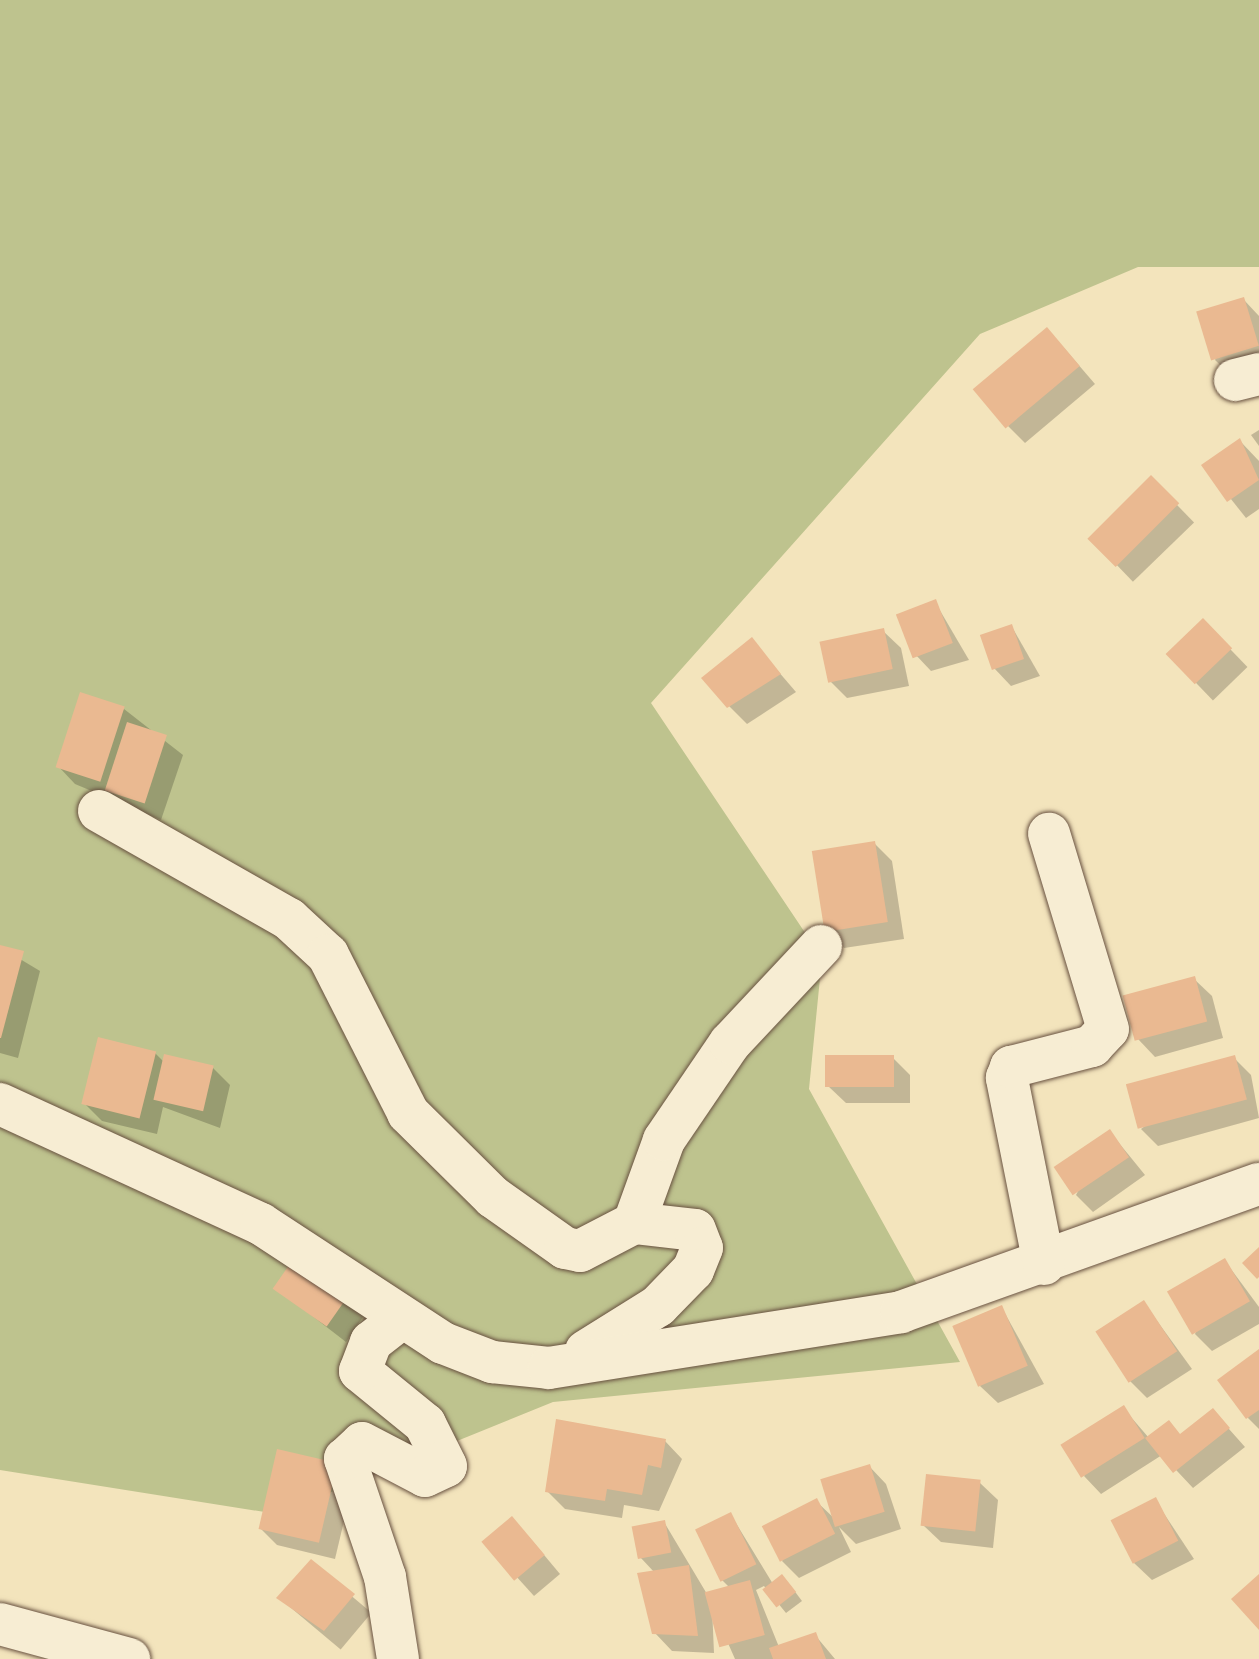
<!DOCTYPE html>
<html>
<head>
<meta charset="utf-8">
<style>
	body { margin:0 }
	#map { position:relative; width:1259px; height:1659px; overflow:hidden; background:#f3e4bc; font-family:Cardo,serif }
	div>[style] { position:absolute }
	.green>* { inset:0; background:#bec38e }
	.shadow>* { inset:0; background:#0003; transform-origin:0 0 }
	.building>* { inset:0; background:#eab991; transform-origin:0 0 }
	.roads { filter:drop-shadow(0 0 2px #685140) drop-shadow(0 0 2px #685140) }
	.minor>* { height:42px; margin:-21px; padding:0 21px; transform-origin:21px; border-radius:21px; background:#f7edd3 }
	span { translate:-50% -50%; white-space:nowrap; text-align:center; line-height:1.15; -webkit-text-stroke:10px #f7edd3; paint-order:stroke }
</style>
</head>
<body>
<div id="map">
	<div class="green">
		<div style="clip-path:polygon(0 0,1259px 0,1259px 267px,1138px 267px,980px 334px,651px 703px,822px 958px,809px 1089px,960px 1362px,553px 1402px,277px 1514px,0 1470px)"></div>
	</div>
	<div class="shadow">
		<div style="clip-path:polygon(1244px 300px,1259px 316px,1259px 368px,1233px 377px,1215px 360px)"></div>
		<div style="clip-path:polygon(1064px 348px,1095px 384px,1025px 443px,1008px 426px)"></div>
		<div style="clip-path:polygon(1259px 430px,1259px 446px,1251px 435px)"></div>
		<div style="clip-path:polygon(1240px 441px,1259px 461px,1259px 509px,1246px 518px,1204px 465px)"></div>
		<div style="left:1151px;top:478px;width:62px;height:85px;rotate:46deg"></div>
		<div style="clip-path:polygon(935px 602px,969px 660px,931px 671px,914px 653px)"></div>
		<div style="left:1203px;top:621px;width:64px;height:48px;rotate:46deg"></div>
		<div style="clip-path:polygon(1012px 627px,1040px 676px,1011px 686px,994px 668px)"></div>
		<div style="clip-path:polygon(883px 631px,901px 648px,909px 686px,847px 698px,830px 681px)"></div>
		<div style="clip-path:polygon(752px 641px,796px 692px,747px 724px,729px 706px)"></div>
		<div style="clip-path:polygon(124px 709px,183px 755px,161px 820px,75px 784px,58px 766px)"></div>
		<div style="clip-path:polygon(874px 843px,892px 861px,904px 939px,844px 948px,827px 931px)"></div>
		<div style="clip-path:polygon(0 947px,40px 971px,18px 1058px,0 1053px)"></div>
		<div style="clip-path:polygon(1194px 979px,1212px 996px,1223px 1038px,1155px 1057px,1138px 1039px)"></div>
		<div style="clip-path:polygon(155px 1053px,165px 1063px,213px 1068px,230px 1085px,220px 1128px,163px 1107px,157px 1134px,102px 1121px,84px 1103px)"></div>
		<div style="clip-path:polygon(893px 1058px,910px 1075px,910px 1103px,846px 1103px,828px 1086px)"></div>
		<div style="clip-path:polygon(1234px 1058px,1251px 1075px,1259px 1118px,1158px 1146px,1141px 1129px)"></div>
		<div style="clip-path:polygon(1110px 1132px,1145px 1175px,1093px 1212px,1076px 1195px)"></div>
		<div style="clip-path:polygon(1225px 1261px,1259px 1307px,1259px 1324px,1212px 1351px,1195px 1334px)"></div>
		<div style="clip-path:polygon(276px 1288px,369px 1308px,346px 1342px)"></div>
		<div style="clip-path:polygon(1144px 1303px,1192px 1369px,1147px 1398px,1129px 1380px)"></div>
		<div style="clip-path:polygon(1002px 1308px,1044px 1384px,998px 1403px,980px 1386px)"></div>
		<div style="clip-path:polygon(1259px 1352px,1259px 1429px,1248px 1418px)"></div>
		<div style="clip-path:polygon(1124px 1409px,1149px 1438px,1182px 1436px,1213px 1411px,1245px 1447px,1193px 1488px,1162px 1455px,1101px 1494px,1084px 1476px)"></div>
		<div style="clip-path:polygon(665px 1441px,682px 1459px,659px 1511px,624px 1505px,622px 1518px,565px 1509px,547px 1491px)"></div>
		<div style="clip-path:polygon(336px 1465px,353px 1483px,335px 1559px,277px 1545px,260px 1528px)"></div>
		<div style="clip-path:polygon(869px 1466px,886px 1484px,901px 1529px,856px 1544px,839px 1527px,851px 1552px,799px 1578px,782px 1561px,816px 1501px,837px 1521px)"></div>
		<div style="clip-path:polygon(980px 1483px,998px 1500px,993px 1548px,941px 1542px,923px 1525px)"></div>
		<div style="clip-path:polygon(1155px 1500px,1194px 1559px,1152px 1580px,1134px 1563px)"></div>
		<div style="clip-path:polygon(731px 1515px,773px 1584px,790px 1585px,802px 1601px,786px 1613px,764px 1586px,756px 1590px,779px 1647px,815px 1635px,835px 1659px,735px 1659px,712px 1607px,714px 1653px,672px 1651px,655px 1633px,655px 1573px,640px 1557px,664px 1522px,707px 1594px,730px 1588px,722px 1580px)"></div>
		<div style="clip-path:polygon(529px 1537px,560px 1574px,534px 1596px,485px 1542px)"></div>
		<div style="left:311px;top:1562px;width:79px;height:48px;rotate:40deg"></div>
	</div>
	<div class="building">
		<div style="left:1244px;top:297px;width:51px;height:50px;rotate:73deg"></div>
		<div style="left:1047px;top:327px;width:51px;height:97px;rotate:50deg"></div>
		<div style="clip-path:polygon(1240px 438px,1259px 480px,1227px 502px,1201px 465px)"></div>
		<div style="left:1151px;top:475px;width:40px;height:90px;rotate:45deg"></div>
		<div style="left:936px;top:599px;width:47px;height:43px;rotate:69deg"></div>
		<div style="left:1203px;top:618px;width:42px;height:52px;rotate:46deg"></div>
		<div style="left:1012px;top:624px;width:37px;height:34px;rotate:71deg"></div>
		<div style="left:884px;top:628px;width:42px;height:66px;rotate:78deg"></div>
		<div style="clip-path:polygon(752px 637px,781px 674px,727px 708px,701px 678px)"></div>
		<div style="left:80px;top:692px;width:47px;height:79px;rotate:18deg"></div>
		<div style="left:127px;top:722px;width:42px;height:72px;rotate:18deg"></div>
		<div style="left:875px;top:841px;width:82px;height:64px;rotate:81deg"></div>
		<div style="clip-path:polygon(0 945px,24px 951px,1px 1038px,0 1038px)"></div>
		<div style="left:1195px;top:976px;width:47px;height:75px;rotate:75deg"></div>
		<div style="left:98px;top:1037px;width:60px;height:69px;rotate:14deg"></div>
		<div style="left:164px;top:1054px;width:51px;height:47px;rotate:13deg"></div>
		<div style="left:825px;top:1055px;width:69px;height:32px"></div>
		<div style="left:1235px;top:1055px;width:46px;height:113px;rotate:75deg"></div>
		<div style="left:1110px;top:1129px;width:34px;height:68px;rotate:56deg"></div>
		<div style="clip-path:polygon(1259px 1247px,1259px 1277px,1257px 1279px,1242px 1263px)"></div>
		<div style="left:299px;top:1251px;width:66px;height:46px;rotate:35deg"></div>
		<div style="left:1225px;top:1258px;width:50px;height:67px;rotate:60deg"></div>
		<div style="left:1144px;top:1300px;width:61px;height:58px;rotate:57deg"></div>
		<div style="left:1002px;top:1305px;width:66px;height:54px;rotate:67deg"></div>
		<div style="clip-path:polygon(1259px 1349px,1259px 1410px,1246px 1419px,1217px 1380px)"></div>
		<div style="left:1124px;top:1405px;width:39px;height:75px;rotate:58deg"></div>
		<div style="clip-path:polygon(1213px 1408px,1230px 1428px,1173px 1473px,1145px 1438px,1169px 1420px,1180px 1434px)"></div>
		<div style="clip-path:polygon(556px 1419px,666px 1439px,661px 1468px,648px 1465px,642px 1495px,607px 1489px,605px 1501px,545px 1492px)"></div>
		<div style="left:277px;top:1449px;width:62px;height:82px;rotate:13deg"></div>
		<div style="left:870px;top:1464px;width:50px;height:52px;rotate:73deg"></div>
		<div style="left:926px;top:1474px;width:55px;height:52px;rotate:6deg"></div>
		<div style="left:1156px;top:1497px;width:49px;height:51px;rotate:63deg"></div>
		<div style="left:817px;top:1498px;width:40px;height:62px;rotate:63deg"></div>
		<div style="left:731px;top:1512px;width:58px;height:40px;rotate:64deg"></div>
		<div style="left:512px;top:1516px;width:51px;height:40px;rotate:50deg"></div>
		<div style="left:665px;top:1520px;width:33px;height:34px;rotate:79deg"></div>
		<div style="clip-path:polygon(311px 1559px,355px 1594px,324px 1631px,276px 1598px)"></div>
		<div style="clip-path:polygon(689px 1565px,698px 1636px,652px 1634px,637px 1573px)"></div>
		<div style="left:782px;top:1574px;width:23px;height:25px;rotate:52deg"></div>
		<div style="clip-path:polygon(1259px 1574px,1259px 1630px,1231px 1599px)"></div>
		<div style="left:750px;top:1580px;width:57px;height:47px;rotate:75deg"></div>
		<div style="clip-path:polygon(816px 1632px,826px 1659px,773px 1659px,769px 1648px)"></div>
	</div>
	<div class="roads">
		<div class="minor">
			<div style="left:1235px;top:380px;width:25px;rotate:-14deg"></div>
			<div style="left:99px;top:811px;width:219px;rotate:29.6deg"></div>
			<div style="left:289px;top:919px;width:53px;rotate:42.7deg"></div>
			<div style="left:328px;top:955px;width:177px;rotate:63.1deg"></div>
			<div style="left:408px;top:1113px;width:120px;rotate:44.7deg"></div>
			<div style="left:493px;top:1197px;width:88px;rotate:35.3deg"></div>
			<div style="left:565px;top:1248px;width:15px;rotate:11deg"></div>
			<div style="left:580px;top:1251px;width:61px;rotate:-27.4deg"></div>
			<div style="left:634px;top:1223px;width:61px;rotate:6.5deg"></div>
			<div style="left:695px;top:1230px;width:19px;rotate:69deg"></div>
			<div style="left:702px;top:1248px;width:24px;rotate:112deg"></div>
			<div style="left:693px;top:1270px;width:50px;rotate:134.2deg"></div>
			<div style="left:658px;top:1306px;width:85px;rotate:148deg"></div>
			<div style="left:0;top:1104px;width:287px;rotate:24.7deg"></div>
			<div style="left:261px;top:1224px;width:217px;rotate:33.2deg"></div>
			<div style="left:443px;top:1343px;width:53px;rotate:21.2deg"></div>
			<div style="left:492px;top:1362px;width:57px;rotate:6deg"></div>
			<div style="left:549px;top:1368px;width:356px;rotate:-9deg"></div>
			<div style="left:901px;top:1312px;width:380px;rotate:-19.7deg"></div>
			<div style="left:634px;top:1223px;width:88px;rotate:-70.1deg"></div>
			<div style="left:664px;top:1140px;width:117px;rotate:-55.8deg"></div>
			<div style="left:730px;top:1043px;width:133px;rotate:-46.8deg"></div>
			<div style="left:1044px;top:1264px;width:190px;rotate:-101.3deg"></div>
			<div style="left:1007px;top:1078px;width:12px;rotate:-70deg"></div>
			<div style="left:1011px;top:1067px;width:84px;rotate:-14.5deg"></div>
			<div style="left:1092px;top:1046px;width:23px;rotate:-47deg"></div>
			<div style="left:1108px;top:1029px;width:204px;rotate:-106.8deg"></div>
			<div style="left:0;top:1624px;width:134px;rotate:15.2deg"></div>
			<div style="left:398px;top:1659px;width:83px;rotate:-99deg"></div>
			<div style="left:385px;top:1577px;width:125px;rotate:-108.7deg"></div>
			<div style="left:345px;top:1459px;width:23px;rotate:-43deg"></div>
			<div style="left:362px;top:1443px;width:71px;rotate:27.6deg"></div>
			<div style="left:425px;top:1476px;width:23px;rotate:-25deg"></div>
			<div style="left:446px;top:1466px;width:47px;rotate:-116.6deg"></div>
			<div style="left:425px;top:1424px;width:84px;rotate:-140.8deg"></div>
			<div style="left:360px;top:1371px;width:31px;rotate:-69deg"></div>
			<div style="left:371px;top:1342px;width:37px;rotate:-38deg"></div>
		</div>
	</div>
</div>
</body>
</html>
